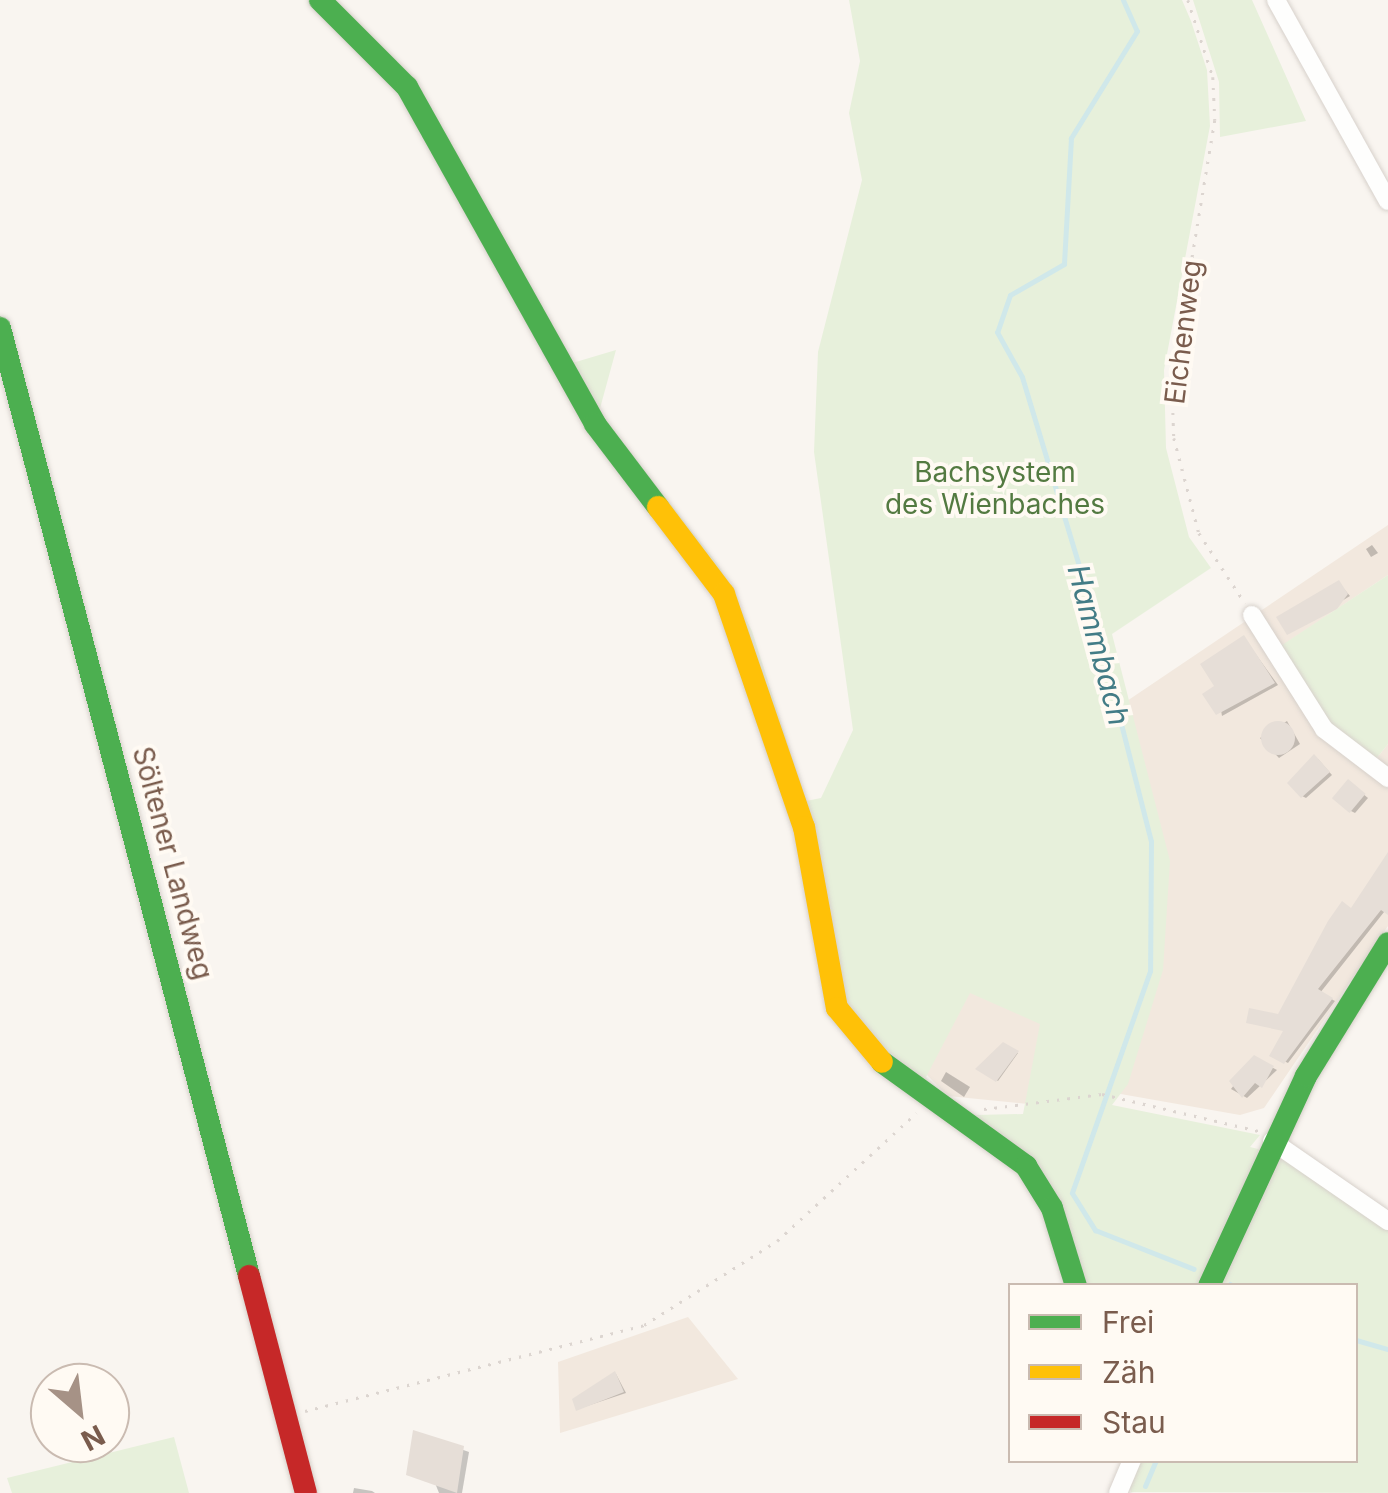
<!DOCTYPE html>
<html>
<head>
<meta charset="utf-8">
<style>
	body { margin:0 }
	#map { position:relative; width:1388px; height:1493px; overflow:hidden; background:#f9f5f0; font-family:Inter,sans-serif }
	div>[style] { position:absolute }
	.residential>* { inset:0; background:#f2e8de }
	.green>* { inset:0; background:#e7f0db }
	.shadow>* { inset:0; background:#0003 }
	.stream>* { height:5px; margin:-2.5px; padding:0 2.5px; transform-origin:2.5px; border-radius:2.5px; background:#d0e8ea }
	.building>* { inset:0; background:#e6ded7; transform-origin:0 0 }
	.round { border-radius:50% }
	.path>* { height:2.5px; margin-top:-1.25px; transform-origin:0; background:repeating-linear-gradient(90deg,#dcd5d0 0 2.5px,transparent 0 10.5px) }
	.roads { filter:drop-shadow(0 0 2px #d7d1cb) drop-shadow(0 0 2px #d7d1cb) }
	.street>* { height:18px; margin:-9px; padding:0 9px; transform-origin:9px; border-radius:9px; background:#fefefd }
	.fast>* { height:22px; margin:-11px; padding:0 11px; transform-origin:11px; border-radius:11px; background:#4caf50 }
	.slow>* { height:22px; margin:-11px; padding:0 11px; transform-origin:11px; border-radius:11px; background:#ffc107 }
	.jam>* { height:22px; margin:-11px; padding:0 11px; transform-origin:11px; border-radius:11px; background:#c62828 }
	span { translate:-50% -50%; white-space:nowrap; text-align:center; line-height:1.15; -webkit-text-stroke:8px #fffaf3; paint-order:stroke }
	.street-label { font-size:28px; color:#7a5c4d }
	.park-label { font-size:28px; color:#537a41 }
	.water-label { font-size:30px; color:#437c86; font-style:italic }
	.legend { position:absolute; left:1008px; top:1283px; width:350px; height:180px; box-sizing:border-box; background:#fffaf3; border:2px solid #cabbb1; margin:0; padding:12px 18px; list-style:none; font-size:30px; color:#7a5c4d }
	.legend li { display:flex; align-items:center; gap:20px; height:50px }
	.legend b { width:50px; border:2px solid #cabbb1 }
	.north { position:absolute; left:30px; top:1363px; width:100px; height:100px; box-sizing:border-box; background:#fffaf3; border:2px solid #cabbb1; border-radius:50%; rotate:152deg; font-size:28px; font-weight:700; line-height:40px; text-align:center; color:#7a5c4d }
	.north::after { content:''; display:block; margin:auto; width:35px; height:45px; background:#a69286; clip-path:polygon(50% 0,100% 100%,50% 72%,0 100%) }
</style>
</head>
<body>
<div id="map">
	<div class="residential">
		<div style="clip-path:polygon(1388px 525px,1388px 575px,1280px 647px,1376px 759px,1388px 744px,1388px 926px,1264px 1108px,1240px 1115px,1115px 1093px,1124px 703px)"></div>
		<div style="clip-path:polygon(971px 990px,1062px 1029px,1028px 1104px,948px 1096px,918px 1066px)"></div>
		<div style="clip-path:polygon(688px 1317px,738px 1379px,560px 1433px,558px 1362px)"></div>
	</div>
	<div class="green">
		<div style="clip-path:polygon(849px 0,1182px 0,1191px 21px,1207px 70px,1210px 126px,1164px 370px,1166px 448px,1189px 537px,1211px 568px,1112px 634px,1170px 861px,1163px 970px,1128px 1084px,1112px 1105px,1260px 1135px,1250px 1147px,1290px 1157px,1388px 1226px,1388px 1493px,1131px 1492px,1124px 1461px,1356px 1460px,1356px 1286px,1079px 1285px,1031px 1165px,975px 1115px,1023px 1114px,1040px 1024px,970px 993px,926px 1077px,932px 1086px,852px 1025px,836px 995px,802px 803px,742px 621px,608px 435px,569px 364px,616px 350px,599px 412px,719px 566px,752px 631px,806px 801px,821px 798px,853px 730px,814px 452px,818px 352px,862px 180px,849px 113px,860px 61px)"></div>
		<div style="clip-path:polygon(1193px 0,1252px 0,1306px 121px,1220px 137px,1219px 82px)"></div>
		<div style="clip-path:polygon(1388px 575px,1388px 744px,1376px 759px,1330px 724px,1279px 647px)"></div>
		<div style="clip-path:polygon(174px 1437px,189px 1493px,12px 1493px,7px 1478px)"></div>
	</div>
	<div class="shadow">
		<div style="clip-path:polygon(1372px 545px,1378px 553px,1371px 557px,1366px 549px)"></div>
		<div style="clip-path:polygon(1339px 583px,1350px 596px,1289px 633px)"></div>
		<div style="clip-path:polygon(1244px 638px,1278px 685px,1222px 716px,1217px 687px)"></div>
		<div style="clip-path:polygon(1287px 721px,1300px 744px,1279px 758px,1260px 738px)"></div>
		<div style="clip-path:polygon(1318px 759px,1332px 775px,1306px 798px,1302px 796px)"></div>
		<div style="clip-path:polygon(1352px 785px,1368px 798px,1355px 813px,1351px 811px)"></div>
		<div style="clip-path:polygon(1388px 857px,1388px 907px,1320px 993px,1335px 1001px,1288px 1063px,1272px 1055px,1286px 1031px,1279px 1017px)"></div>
		<div style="clip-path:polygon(1002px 1044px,1018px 1053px,998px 1081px,978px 1069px)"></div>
		<div style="clip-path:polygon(1254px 1058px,1277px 1070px,1247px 1098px,1231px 1089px)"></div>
		<div style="clip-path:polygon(946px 1072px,970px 1087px,964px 1097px,941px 1081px)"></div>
		<div style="clip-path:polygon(616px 1374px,626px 1393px,578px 1409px)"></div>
		<div style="clip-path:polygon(415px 1433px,469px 1452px,462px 1493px,439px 1493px)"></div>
		<div style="clip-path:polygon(354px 1488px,372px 1491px,375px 1493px,353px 1493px)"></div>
	</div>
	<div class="stream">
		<div style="left:1123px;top:0;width:34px;rotate:66deg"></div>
		<div style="left:1137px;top:31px;width:126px;rotate:121.7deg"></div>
		<div style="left:1071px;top:138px;width:126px;rotate:93.2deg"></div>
		<div style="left:1064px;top:264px;width:62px;rotate:150.1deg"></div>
		<div style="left:1010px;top:295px;width:39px;rotate:109deg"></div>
		<div style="left:997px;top:332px;width:51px;rotate:60.9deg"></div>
		<div style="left:1022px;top:377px;width:239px;rotate:73.2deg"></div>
		<div style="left:1091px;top:606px;width:243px;rotate:75.7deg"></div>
		<div style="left:1151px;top:841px;width:130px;rotate:90.4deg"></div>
		<div style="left:1150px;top:971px;width:235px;rotate:109.4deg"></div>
		<div style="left:1072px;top:1193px;width:44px;rotate:58.1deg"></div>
		<div style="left:1095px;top:1230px;width:106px;rotate:21.5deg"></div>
		<div style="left:1230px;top:1284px;width:4px;rotate:34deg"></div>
		<div style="left:1356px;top:1340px;width:33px;rotate:16deg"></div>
		<div style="left:1145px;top:1486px;width:28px;rotate:-67deg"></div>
	</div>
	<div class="building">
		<div style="clip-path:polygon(1339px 580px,1348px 594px,1337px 609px,1287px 635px,1276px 617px)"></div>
		<div style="clip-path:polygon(1244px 635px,1275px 683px,1216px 715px,1202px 694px,1214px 686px,1200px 664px)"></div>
		<div class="round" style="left:1261px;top:721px;width:34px;height:34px"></div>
		<div style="clip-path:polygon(1314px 754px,1330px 772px,1301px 798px,1287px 783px)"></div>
		<div style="left:1348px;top:779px;width:23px;height:25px;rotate:40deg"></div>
		<div style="clip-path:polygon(1388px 852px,1388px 915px,1381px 910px,1318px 989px,1333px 998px,1284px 1064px,1269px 1056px,1283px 1031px,1246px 1023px,1249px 1008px,1278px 1014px,1328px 921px,1342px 901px,1351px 908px)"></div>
		<div style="clip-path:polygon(1003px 1042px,1019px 1051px,996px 1082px,975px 1069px)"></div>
		<div style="clip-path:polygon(1254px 1055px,1274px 1066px,1262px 1088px,1255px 1083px,1242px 1098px,1229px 1081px)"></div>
		<div style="clip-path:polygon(615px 1371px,624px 1392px,576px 1411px,572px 1399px)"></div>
		<div style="clip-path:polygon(413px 1430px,464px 1446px,457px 1493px,406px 1475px)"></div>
	</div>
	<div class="path">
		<div style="left:1188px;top:0;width:81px;rotate:72deg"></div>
		<div style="left:1213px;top:77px;width:43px;rotate:87.3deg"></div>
		<div style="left:1215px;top:120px;width:265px;rotate:99.4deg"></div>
		<div style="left:1172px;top:381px;width:57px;rotate:88deg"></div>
		<div style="left:1174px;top:438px;width:98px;rotate:75.3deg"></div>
		<div style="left:1199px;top:533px;width:84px;rotate:56.7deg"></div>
		<div style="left:984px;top:1109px;width:119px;rotate:-7.2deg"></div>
		<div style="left:1102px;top:1094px;width:161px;rotate:13.3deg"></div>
		<div style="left:305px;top:1411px;width:350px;rotate:-14.2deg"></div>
		<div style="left:644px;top:1325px;width:157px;rotate:-32.3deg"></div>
		<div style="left:777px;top:1241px;width:189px;rotate:-42.6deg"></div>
	</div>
	<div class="roads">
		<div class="street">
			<div style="left:1276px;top:0;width:230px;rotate:60.9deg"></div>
			<div style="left:1252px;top:615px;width:135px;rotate:57.7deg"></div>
			<div style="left:1324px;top:729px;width:81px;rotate:37.4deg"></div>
			<div style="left:1272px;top:1141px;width:141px;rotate:34.6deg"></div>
			<div style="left:1118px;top:1493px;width:36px;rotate:-67deg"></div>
		</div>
		<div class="fast">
			<div style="left:320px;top:0;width:123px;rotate:45deg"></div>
			<div style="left:407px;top:87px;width:386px;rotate:60.8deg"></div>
			<div style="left:595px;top:424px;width:104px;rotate:52.8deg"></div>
			<div style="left:0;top:328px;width:980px;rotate:75.28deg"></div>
			<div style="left:882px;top:1062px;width:178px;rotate:35.8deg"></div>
			<div style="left:1026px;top:1166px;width:49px;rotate:58.2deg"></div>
			<div style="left:1052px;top:1208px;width:82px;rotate:72.9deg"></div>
			<div style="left:1209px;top:1286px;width:231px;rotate:-65.2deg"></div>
			<div style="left:1306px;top:1076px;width:156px;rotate:-58.3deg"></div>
		</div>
		<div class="slow">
			<div style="left:658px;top:507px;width:109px;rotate:52.8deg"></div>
			<div style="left:724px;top:594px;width:246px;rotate:71.1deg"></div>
			<div style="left:804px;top:827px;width:184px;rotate:79.7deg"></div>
			<div style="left:837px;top:1008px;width:70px;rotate:50.2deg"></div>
		</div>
		<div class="jam">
			<div style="left:249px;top:1276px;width:224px;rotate:75.3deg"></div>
		</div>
	</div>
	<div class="street-label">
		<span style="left:1183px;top:332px;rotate:-83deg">Eichenweg</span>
		<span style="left:173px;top:863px;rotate:75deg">Söltener Landweg</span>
	</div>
	<div class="park-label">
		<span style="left:995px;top:488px">Bachsystem<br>des Wienbaches</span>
	</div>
	<div class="water-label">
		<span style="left:1099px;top:645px;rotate:75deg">Hammbach</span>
	</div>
	<ul class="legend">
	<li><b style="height:12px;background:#4caf50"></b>Frei</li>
	<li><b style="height:12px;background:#ffc107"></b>Zäh</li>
	<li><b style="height:12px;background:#c62828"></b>Stau</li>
	</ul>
	<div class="north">N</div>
</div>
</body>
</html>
